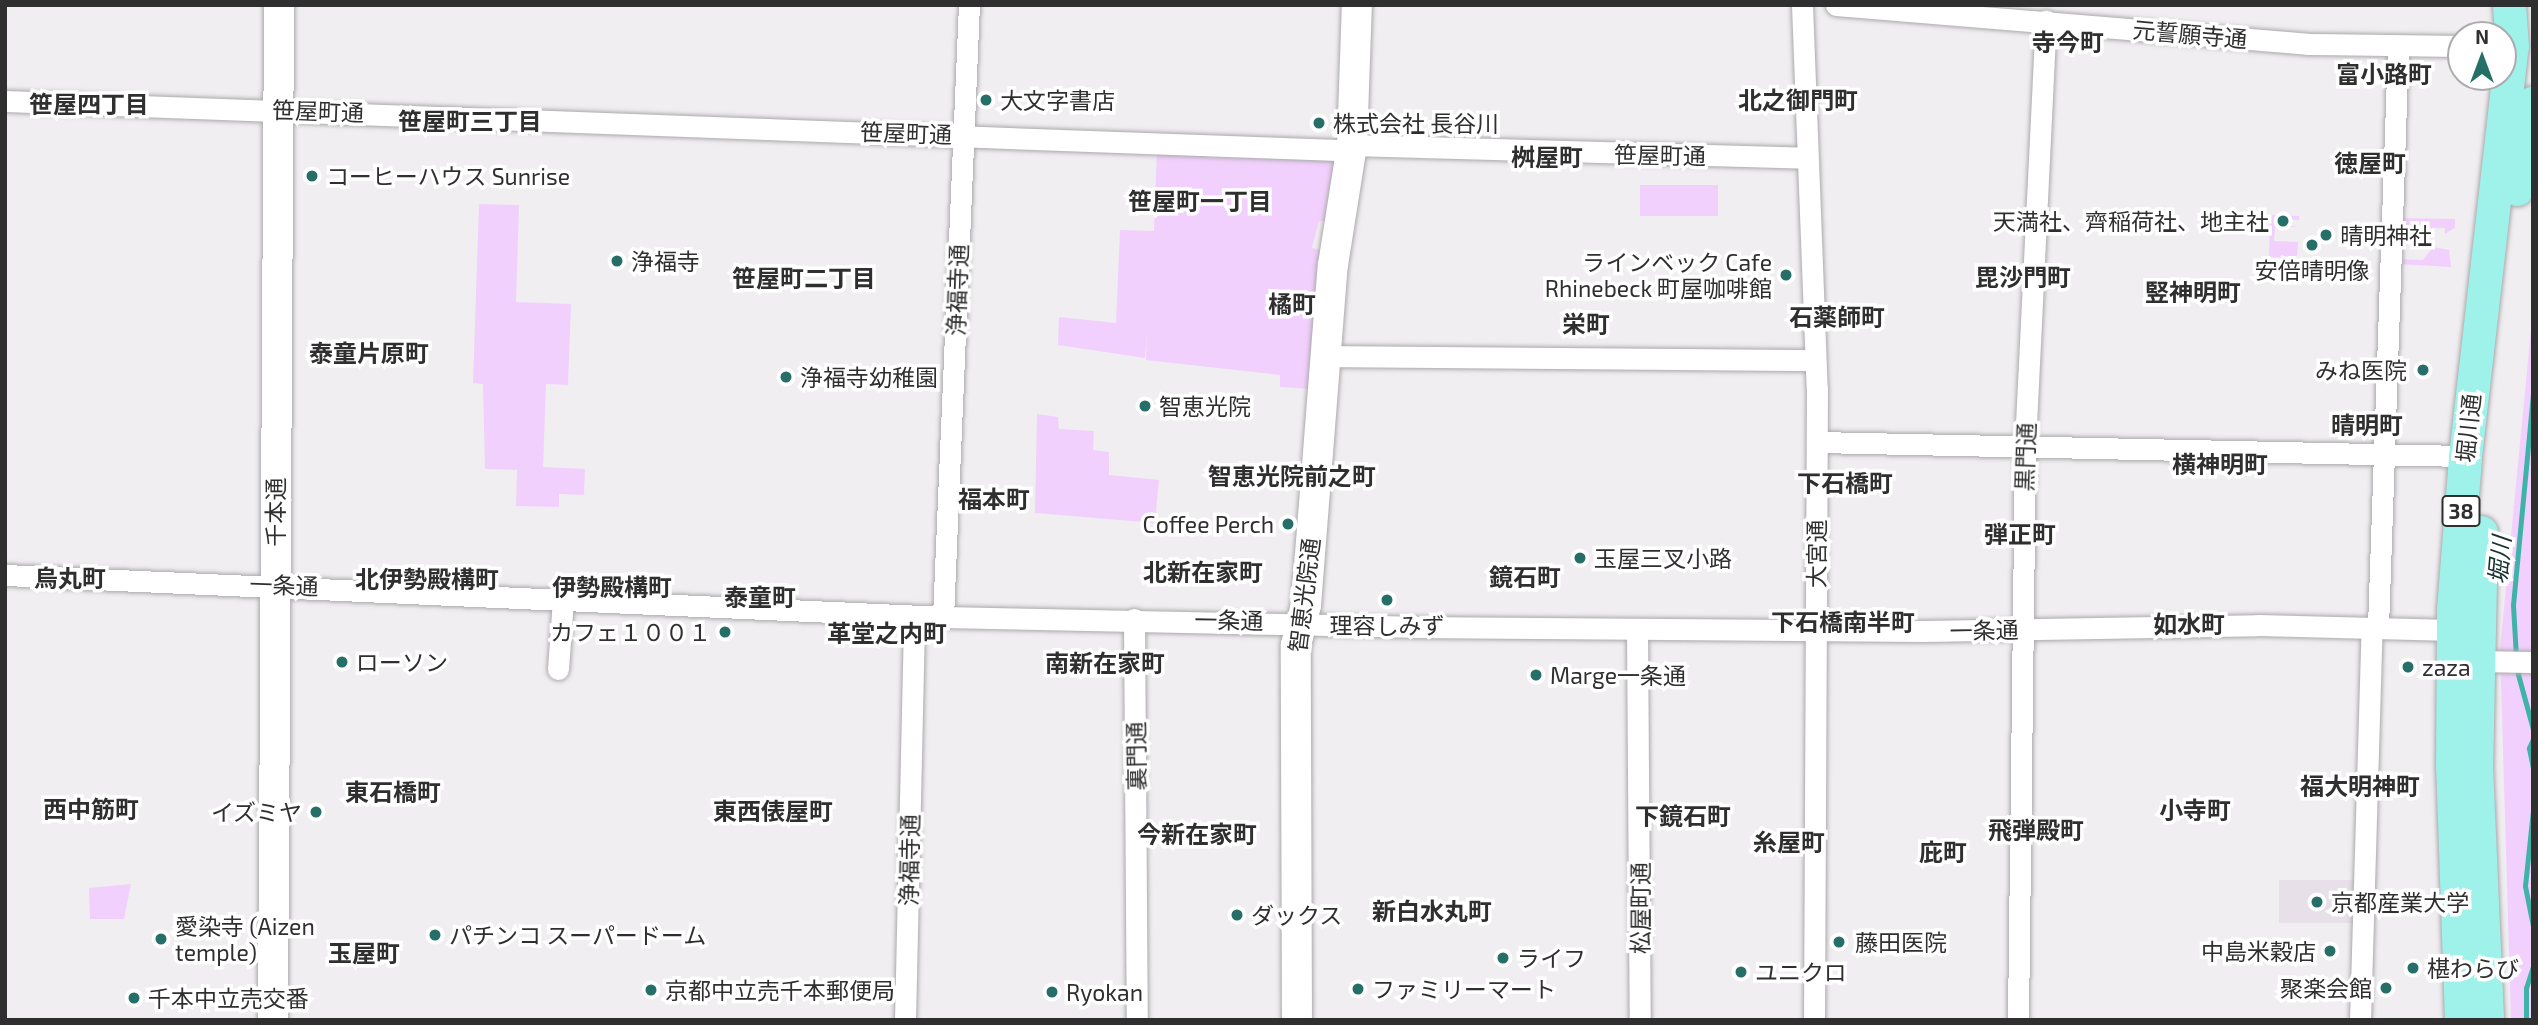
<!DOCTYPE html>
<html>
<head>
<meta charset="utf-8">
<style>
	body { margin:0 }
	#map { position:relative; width:2538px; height:1025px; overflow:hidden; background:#f1eef1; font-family:"Exo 2","Noto Sans JP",sans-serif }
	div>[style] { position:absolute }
	.built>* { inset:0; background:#e7e0e9; transform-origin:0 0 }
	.green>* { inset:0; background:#f2d0fd; transform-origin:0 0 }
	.stream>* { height:5px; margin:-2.5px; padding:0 2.5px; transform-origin:2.5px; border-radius:2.5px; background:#3fb3a8 }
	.roads { filter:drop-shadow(0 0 2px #aba9ac) drop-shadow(0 0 2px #aba9ac) }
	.street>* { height:21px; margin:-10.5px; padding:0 10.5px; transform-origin:10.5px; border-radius:10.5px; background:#fff }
	.secondary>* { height:30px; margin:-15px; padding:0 15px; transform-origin:15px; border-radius:15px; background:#fff }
	.primary>* { height:33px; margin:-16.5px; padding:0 16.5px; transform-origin:16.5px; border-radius:16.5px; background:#9ef2ea }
	.dots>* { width:19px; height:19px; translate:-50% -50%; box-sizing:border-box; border:4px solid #fff; border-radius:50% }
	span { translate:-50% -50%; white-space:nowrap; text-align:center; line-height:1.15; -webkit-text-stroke:7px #fff; paint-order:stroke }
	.shield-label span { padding:2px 5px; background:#fff; border:2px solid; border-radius:5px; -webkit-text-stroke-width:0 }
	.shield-label { font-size:21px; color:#302f30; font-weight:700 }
	.street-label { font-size:23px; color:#302f30 }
	.poi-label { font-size:23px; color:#302f30 }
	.left { translate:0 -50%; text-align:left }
	.right { translate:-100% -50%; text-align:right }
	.neighbourhood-label { font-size:24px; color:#302f30; font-weight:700 }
	.water-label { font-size:24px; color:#16302d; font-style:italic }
	.frame { position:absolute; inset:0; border:7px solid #302f30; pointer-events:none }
	.north { position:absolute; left:2447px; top:21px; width:70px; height:70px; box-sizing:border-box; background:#fff; border:2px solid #acacac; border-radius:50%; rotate:0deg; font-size:19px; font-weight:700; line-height:28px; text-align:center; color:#302f30 }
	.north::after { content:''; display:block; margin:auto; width:24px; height:32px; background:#256f68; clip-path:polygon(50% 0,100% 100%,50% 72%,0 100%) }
</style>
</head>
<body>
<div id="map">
	<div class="built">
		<div style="left:2279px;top:880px;width:78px;height:43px"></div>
	</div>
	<div class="green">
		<div style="clip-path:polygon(1157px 149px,1208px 151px,1209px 158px,1243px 158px,1244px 151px,1332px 156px,1336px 161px,1325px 221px,1319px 221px,1312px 248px,1320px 250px,1310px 389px,1280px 387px,1280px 375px,1146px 360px,1147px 335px,1145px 358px,1058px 345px,1059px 317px,1116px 323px,1120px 230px,1154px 231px)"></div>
		<div style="left:1640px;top:185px;width:78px;height:31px"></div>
		<div style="clip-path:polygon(479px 204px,519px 205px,516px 302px,571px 304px,568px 385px,546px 384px,543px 467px,585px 469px,584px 495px,559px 494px,559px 507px,516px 506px,517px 470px,485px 469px,483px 384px,473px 383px)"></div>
		<div style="clip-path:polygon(2270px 215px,2299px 216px,2299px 220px,2281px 219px,2280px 224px,2299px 227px,2275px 227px,2274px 241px,2298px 242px,2297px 258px,2269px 257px)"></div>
		<div style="clip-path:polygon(2398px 218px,2455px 219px,2455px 228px,2445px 234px,2445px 228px,2398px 227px)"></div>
		<div style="clip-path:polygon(2433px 247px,2449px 250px,2451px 267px,2397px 264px,2397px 259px,2423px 260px)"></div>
		<div style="clip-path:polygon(2533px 309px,2533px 1020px,2511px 1020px,2500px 649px)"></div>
		<div style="clip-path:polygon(1037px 414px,1058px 417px,1059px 429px,1094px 431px,1093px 450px,1109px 452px,1109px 475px,1159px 480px,1155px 523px,1035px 513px)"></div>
		<div style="clip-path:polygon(131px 884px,124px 919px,90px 919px,89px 888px)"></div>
	</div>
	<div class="stream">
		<div style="left:2516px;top:657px;width:52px;rotate:-93.3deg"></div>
		<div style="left:2513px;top:605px;width:214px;rotate:-84.6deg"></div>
		<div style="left:2516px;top:667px;width:64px;rotate:74.7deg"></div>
		<div style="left:2533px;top:739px;width:10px;rotate:114deg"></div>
		<div style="left:2529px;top:748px;width:20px;rotate:79deg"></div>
		<div style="left:2533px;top:810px;width:76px;rotate:96deg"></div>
		<div style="left:2525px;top:886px;width:41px;rotate:78.7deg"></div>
		<div style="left:2526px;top:1020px;width:32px;rotate:-90deg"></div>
		<div style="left:2526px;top:988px;width:22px;rotate:-72deg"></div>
	</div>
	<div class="roads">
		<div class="street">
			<div style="left:1802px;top:5px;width:383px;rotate:87.8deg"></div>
			<div style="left:1817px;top:388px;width:632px;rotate:90.27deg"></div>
			<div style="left:1836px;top:5px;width:473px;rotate:4.7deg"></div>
			<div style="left:2307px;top:44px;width:154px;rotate:0.7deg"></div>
			<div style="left:5px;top:101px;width:1334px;rotate:2.11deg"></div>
			<div style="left:1338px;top:150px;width:15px;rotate:-20deg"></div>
			<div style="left:1352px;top:145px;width:453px;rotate:1.6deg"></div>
			<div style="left:1327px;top:356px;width:488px;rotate:0.5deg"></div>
			<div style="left:1817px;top:442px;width:648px;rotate:1.24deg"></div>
			<div style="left:5px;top:575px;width:939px;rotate:2.56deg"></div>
			<div style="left:943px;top:617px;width:470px;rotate:1.2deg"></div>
			<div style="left:1413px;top:627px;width:510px;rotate:0.45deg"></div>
			<div style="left:1923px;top:631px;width:335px;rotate:-1deg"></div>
			<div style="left:2258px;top:625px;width:195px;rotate:1.5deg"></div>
			<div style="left:943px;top:617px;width:613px;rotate:-87.57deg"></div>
			<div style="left:1134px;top:619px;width:401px;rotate:89.6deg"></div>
			<div style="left:2378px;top:627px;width:581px;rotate:-88.03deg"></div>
			<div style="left:1637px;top:629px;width:391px;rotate:89.6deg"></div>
			<div style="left:2475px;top:661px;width:58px;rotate:1deg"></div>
			<div style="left:558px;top:669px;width:69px;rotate:-85.9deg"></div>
			<div style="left:905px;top:1020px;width:404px;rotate:-88.7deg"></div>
			<div style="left:2018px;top:1020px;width:575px;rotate:-89.3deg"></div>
			<div style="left:2025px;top:445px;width:425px;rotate:-87.2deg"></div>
			<div style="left:2360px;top:1020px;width:393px;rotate:-88.3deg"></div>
		</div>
		<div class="secondary">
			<div style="left:273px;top:1020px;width:1015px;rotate:-89.66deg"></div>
			<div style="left:1297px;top:1020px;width:375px;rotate:-90.2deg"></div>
			<div style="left:1296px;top:645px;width:41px;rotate:-76deg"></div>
			<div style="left:1306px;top:605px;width:341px;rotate:-85.5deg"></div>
			<div style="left:1333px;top:265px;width:121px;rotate:-81deg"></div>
			<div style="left:1352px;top:145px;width:140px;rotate:-88deg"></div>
		</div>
		<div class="primary">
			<div style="left:2517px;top:189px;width:88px;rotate:-79.6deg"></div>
			<div style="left:2481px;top:532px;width:234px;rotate:91.2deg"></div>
			<div style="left:2476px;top:766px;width:254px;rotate:87.5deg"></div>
			<div style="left:2461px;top:1020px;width:254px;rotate:-92deg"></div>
			<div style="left:2452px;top:766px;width:156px;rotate:-89.6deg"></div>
			<div style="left:2453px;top:610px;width:154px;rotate:-85.5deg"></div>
			<div style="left:2465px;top:456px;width:413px;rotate:-83.5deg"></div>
			<div style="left:2512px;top:46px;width:41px;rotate:-94.2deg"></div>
		</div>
	</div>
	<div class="dots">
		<div style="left:986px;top:100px;background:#256f68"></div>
		<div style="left:1319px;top:123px;background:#256f68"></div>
		<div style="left:312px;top:176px;background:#256f68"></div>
		<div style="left:2283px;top:221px;background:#256f68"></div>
		<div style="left:2326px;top:235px;background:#256f68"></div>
		<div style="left:2312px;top:245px;background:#256f68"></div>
		<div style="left:617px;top:261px;background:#256f68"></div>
		<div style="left:1786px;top:275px;background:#256f68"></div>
		<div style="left:2423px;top:370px;background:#256f68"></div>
		<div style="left:786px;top:377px;background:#256f68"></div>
		<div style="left:1145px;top:406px;background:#256f68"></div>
		<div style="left:1288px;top:524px;background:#256f68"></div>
		<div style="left:1580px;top:558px;background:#256f68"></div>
		<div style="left:1387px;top:600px;background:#256f68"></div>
		<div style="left:725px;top:632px;background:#256f68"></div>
		<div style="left:342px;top:662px;background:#256f68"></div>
		<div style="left:2408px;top:667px;background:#256f68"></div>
		<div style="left:1536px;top:675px;background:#256f68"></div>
		<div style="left:316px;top:812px;background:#256f68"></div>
		<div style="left:2317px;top:902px;background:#256f68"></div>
		<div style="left:1237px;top:915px;background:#256f68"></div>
		<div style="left:435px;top:935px;background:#256f68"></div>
		<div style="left:161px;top:939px;background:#256f68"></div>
		<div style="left:1839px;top:942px;background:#256f68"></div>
		<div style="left:2330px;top:951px;background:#256f68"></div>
		<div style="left:1503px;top:958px;background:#256f68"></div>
		<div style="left:2413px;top:968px;background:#256f68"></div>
		<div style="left:1741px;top:972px;background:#256f68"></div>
		<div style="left:2386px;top:988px;background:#256f68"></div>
		<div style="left:1358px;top:989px;background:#256f68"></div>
		<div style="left:651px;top:990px;background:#256f68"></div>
		<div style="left:1052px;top:992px;background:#256f68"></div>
		<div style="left:134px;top:998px;background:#256f68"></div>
	</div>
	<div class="shield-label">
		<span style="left:2461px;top:511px">38</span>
	</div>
	<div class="street-label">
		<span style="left:2190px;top:34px;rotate:5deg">元誓願寺通</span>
		<span style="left:318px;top:111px;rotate:2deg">笹屋町通</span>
		<span style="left:906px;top:133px;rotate:2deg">笹屋町通</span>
		<span style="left:1660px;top:155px;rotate:1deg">笹屋町通</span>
		<span style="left:957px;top:290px;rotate:-88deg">浄福寺通</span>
		<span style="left:2468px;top:428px;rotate:-84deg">堀川通</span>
		<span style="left:2025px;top:457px;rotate:-88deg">黒門通</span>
		<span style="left:275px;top:512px;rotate:-90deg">千本通</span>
		<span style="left:1816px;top:554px;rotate:-90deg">大宮通</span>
		<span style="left:284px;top:585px;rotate:2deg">一条通</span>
		<span style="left:1304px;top:595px;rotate:-83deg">智恵光院通</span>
		<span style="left:1229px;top:620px;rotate:1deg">一条通</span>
		<span style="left:1984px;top:630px;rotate:-1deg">一条通</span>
		<span style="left:1136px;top:756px;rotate:-91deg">裏門通</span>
		<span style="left:909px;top:860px;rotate:-89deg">浄福寺通</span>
		<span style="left:1640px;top:908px;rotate:-90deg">松屋町通</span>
	</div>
	<div class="poi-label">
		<span class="left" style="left:1000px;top:100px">大文字書店</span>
		<span class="left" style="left:1333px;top:123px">株式会社 長谷川</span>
		<span class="left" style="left:326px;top:176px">コーヒーハウス Sunrise</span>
		<span class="right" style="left:2269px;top:221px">天満社、齊稲荷社、地主社</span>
		<span class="left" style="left:2340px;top:235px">晴明神社</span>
		<span class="left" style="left:631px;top:261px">浄福寺</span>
		<span class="right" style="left:1772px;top:275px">ラインベック Cafe<br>Rhinebeck 町屋咖啡館</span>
		<span style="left:2312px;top:270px">安倍晴明像</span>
		<span class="right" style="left:2407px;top:370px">みね医院</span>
		<span class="left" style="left:800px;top:377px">浄福寺幼稚園</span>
		<span class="left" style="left:1159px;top:406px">智恵光院</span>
		<span class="right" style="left:1274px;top:524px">Coffee Perch</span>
		<span class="left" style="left:1594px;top:558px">玉屋三叉小路</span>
		<span style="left:1387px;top:625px">理容しみず</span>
		<span class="right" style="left:711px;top:632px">カフェ１００１</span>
		<span class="left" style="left:356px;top:662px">ローソン</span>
		<span class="left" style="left:2422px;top:667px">zaza</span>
		<span class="left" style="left:1550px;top:675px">Marge一条通</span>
		<span class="right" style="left:302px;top:812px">イズミヤ</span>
		<span class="left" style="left:2331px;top:902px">京都産業大学</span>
		<span class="left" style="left:1251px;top:915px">ダックス</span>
		<span class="left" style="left:175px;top:939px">愛染寺 (Aizen<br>temple)</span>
		<span class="left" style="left:449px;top:935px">パチンコ スーパードーム</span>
		<span class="left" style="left:1855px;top:942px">藤田医院</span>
		<span class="right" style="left:2316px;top:951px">中島米穀店</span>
		<span class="left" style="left:1517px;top:958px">ライフ</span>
		<span class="left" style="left:2427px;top:968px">椹わらび</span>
		<span class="left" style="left:1755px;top:972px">ユニクロ</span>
		<span class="right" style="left:2372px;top:988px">聚楽会館</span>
		<span class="left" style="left:1372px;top:989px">ファミリーマート</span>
		<span class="left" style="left:665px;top:990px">京都中立売千本郵便局</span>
		<span class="left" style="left:1066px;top:992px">Ryokan</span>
		<span class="left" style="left:148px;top:998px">千本中立売交番</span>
	</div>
	<div class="neighbourhood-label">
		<span style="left:2068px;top:42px">寺今町</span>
		<span style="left:2384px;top:74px">富小路町</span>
		<span style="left:1798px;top:100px">北之御門町</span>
		<span style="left:89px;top:104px">笹屋四丁目</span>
		<span style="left:470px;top:121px">笹屋町三丁目</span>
		<span style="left:1547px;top:157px">桝屋町</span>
		<span style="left:2370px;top:163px">徳屋町</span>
		<span style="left:1200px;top:201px">笹屋町一丁目</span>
		<span style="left:2023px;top:277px">毘沙門町</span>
		<span style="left:804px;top:278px">笹屋町二丁目</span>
		<span style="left:2193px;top:292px">竪神明町</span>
		<span style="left:1292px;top:304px">橘町</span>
		<span style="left:1837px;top:317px">石薬師町</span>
		<span style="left:1586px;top:324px">栄町</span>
		<span style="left:369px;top:353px">泰童片原町</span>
		<span style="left:2367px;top:425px">晴明町</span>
		<span style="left:2220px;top:464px">横神明町</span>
		<span style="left:1292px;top:476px">智恵光院前之町</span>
		<span style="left:1845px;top:483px">下石橋町</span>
		<span style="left:994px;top:499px">福本町</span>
		<span style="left:2020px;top:534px">弾正町</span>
		<span style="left:1203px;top:572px">北新在家町</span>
		<span style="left:1525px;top:577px">鏡石町</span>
		<span style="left:70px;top:578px">烏丸町</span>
		<span style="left:427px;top:579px">北伊勢殿構町</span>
		<span style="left:612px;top:587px">伊勢殿構町</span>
		<span style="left:760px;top:597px">泰童町</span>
		<span style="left:1843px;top:622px">下石橋南半町</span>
		<span style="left:2189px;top:624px">如水町</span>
		<span style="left:887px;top:633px">革堂之内町</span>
		<span style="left:1105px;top:663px">南新在家町</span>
		<span style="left:2360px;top:786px">福大明神町</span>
		<span style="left:393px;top:792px">東石橋町</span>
		<span style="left:91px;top:809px">西中筋町</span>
		<span style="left:2195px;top:810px">小寺町</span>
		<span style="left:773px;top:811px">東西俵屋町</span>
		<span style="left:1683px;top:816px">下鏡石町</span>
		<span style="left:2036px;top:830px">飛弾殿町</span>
		<span style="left:1197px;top:834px">今新在家町</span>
		<span style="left:1789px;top:842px">糸屋町</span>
		<span style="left:1943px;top:852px">庇町</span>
		<span style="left:1432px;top:911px">新白水丸町</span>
		<span style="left:364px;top:953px">玉屋町</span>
	</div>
	<div class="water-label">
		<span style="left:2499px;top:560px;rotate:-85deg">堀川</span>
	</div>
	<div class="frame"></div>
	<div class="north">N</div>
</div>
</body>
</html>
